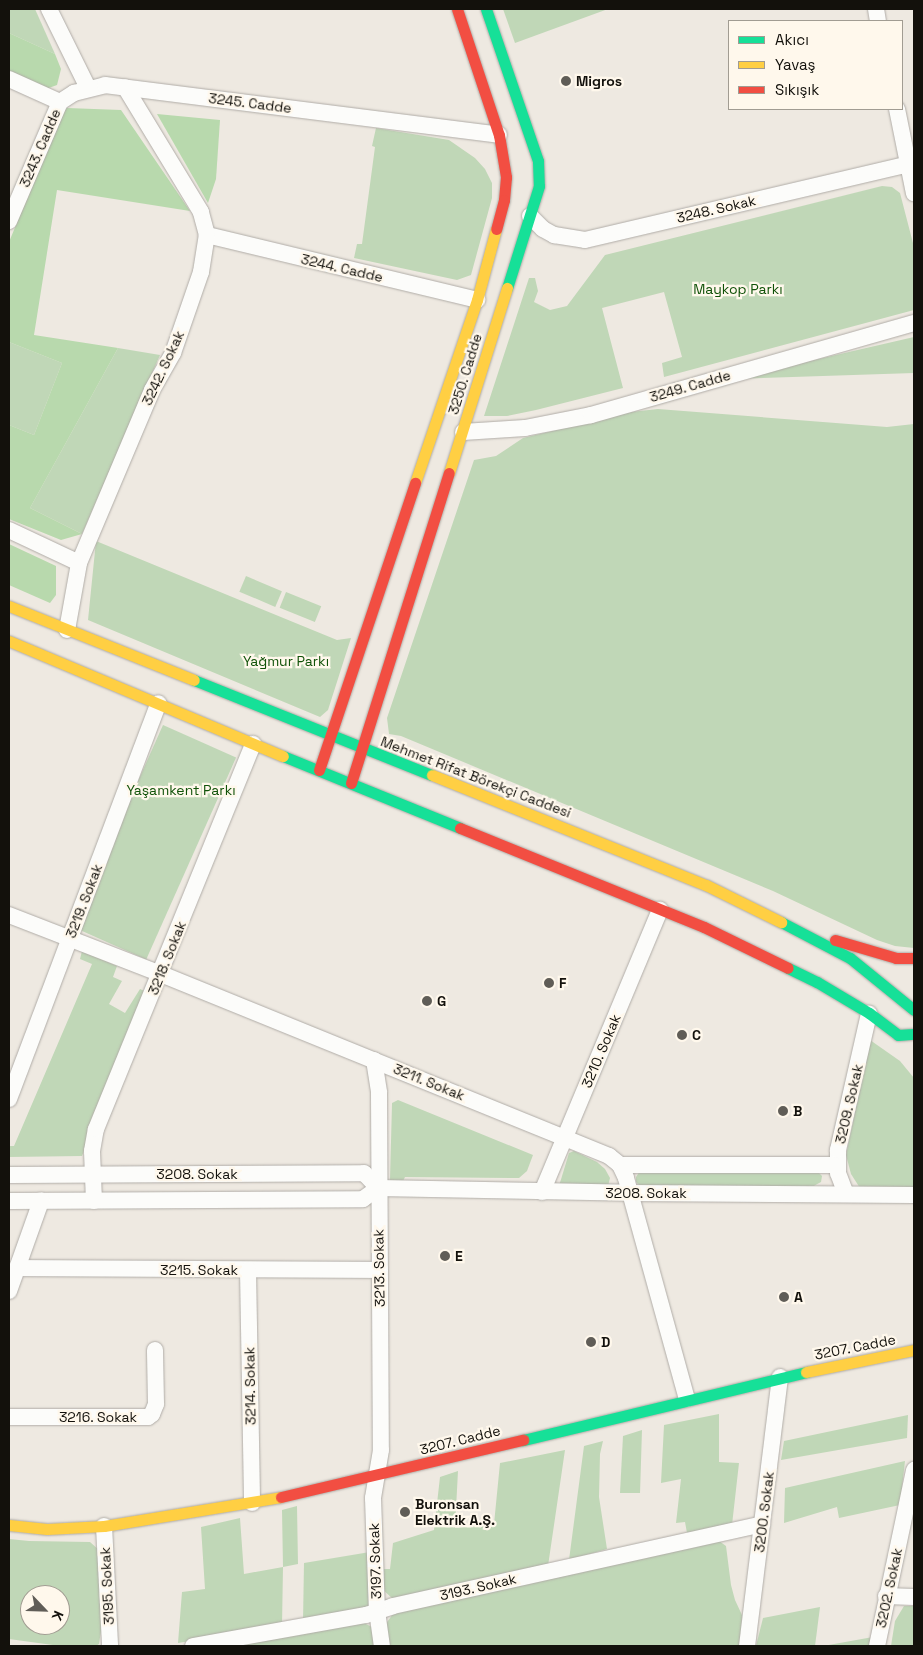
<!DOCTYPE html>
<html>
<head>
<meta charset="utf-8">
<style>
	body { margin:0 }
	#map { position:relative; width:923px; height:1655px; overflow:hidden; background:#eee9e1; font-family:"Space Grotesk",sans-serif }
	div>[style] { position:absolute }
	.green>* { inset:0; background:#c0d7b7; transform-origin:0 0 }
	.forest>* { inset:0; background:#b8d9ad }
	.roads { filter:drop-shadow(0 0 1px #b0aca7) drop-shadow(0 0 1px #b0aca7) }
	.street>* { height:16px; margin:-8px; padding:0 8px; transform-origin:8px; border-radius:8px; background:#fcfcfa }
	.fast>* { height:11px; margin:-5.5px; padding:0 5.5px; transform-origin:5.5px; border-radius:5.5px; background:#16e098 }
	.slow>* { height:11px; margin:-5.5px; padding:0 5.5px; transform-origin:5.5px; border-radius:5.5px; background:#ffcf43 }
	.jam>* { height:11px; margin:-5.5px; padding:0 5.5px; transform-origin:5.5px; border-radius:5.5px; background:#f24e42 }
	.dots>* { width:14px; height:14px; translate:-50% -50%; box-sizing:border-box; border:2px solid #fff8ec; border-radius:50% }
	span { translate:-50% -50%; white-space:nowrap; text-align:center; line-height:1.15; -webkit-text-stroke:4.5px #fff8ec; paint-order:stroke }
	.poi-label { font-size:14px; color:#13110c; font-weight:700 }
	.left { translate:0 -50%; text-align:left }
	.street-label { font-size:14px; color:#13110c }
	.park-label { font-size:14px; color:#105208 }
	.frame { position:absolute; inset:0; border:10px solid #13110c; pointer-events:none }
	.legend { position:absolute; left:728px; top:20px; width:175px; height:90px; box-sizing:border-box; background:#fff8ec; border:1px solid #a19c92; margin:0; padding:6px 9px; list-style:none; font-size:15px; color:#13110c }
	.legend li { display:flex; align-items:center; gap:10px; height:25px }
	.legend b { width:25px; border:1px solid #a19c92 }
	.north { position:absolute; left:20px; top:1585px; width:50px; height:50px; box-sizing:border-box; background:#fff8ec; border:1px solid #a19c92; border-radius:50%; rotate:114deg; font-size:14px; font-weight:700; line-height:20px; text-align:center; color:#13110c }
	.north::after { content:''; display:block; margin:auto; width:18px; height:22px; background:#605d57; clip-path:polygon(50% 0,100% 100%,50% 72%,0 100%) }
</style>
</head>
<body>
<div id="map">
	<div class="green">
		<div style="clip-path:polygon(9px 9px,35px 9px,55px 54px,9px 33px)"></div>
		<div style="clip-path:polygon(503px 9px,608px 9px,515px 43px)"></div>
		<div style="clip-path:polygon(376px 128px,449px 140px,475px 158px,485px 169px,492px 183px,492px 198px,471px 275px,457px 280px,354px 258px,357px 244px,362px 244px,375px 147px,372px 146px)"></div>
		<div style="clip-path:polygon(882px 186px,892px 187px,900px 193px,914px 247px,914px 310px,664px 377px,662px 363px,682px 357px,664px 292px,602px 308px,623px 388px,536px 410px,507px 416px,484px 416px,529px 278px,535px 278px,538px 291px,534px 302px,550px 310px,567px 306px,605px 255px)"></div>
		<div style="clip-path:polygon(914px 337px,914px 373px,732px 379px)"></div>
		<div style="clip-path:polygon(9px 342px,62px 363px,34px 435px,9px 425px)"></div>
		<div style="clip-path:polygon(118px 348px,160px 355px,82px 534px,30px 508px)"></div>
		<div style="clip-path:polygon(658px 409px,887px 427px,914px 424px,914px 948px,895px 946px,877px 940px,773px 891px,401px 736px,389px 734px,387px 718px,474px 460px,496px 456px,523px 438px,631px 412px)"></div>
		<div style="clip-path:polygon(96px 541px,337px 640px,351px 638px,328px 710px,320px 717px,88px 620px)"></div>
		<div style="left:246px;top:576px;width:39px;height:17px;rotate:23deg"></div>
		<div style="left:286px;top:592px;width:38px;height:17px;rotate:22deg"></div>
		<div style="left:163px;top:725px;width:80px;height:221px;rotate:24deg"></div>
		<div style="clip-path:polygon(82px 951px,117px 966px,113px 977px,122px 981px,109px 1004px,125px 1013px,140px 989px,147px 992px,82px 1156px,9px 1157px,9px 1146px,14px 1146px,92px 964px,80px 959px)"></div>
		<div style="clip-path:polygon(870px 1040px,900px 1061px,914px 1078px,914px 1187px,860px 1188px,851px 1174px,846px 1155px)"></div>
		<div style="clip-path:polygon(398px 1100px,533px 1155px,527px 1171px,519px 1178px,405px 1177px,403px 1181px,390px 1180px,392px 1103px)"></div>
		<div style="clip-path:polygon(574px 1151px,597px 1162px,605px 1169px,610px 1178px,608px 1186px,559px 1186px,569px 1153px)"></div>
		<div style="clip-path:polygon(640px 1171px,818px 1172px,822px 1176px,821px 1182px,810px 1188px,640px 1186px,636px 1182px,636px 1177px)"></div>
		<div style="clip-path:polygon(719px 1414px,719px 1462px,739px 1463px,732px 1525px,687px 1533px,685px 1522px,676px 1523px,681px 1479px,661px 1483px,664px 1425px)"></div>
		<div style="clip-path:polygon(908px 1415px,907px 1438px,781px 1460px,784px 1441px)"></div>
		<div style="clip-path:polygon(642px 1430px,640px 1493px,620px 1493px,623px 1436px)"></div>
		<div style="clip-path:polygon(603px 1441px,600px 1454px,599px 1497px,607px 1549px,569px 1560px,584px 1446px)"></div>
		<div style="clip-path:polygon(565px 1450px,548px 1566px,393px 1599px,381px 1588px,382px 1569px,390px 1569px,393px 1543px,434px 1530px,440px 1477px,458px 1471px,455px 1528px,494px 1524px,500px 1463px)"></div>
		<div style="clip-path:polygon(905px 1461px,900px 1505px,839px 1518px,837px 1507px,784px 1523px,785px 1488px)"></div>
		<div style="clip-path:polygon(297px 1506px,298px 1564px,283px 1567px,282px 1626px,178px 1643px,182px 1592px,205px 1589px,201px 1527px,240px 1518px,244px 1574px,283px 1567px,282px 1510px)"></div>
		<div style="clip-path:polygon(evenodd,9px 1539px,29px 1541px,90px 1542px,99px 1550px,101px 1631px,99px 1644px,96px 1646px,60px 1646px,9px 1639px,9px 1539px,30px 1595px,60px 1595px,60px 1625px,30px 1625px,30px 1595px)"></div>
		<div style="clip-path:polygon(719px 1541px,726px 1546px,731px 1585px,735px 1600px,742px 1615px,741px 1646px,387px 1646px,385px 1625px,395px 1611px)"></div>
		<div style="clip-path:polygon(370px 1552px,369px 1608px,303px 1622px,304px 1563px)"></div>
		<div style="clip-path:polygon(904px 1606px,914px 1606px,914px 1646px,891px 1646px,895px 1621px)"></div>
		<div style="clip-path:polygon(820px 1607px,815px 1646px,756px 1646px,763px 1618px)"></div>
		<div style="clip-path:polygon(364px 1623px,372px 1627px,374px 1646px,234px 1646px)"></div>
		<div style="clip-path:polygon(873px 1637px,870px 1646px,823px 1646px)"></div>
	</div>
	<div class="forest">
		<div style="clip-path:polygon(9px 33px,55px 54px,61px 69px,57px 85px,46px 89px,9px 72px)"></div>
		<div style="clip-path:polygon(67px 108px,121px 110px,190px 211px,57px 190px,34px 335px,118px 348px,30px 508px,82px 534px,61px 540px,9px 519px,9px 425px,34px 435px,62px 363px,9px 342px,9px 242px,62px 114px)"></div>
		<div style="clip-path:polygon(157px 114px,220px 120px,216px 179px,208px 203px)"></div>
		<div style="clip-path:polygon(9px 544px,56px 566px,56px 595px,50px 603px,9px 585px)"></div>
	</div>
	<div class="roads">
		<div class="street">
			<div style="left:49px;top:9px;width:88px;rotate:63.7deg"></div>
			<div style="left:876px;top:9px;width:12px;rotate:81deg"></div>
			<div style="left:9px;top:79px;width:56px;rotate:24.3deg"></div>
			<div style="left:60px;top:102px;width:17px;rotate:-33deg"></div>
			<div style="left:74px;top:93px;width:32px;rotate:-14deg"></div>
			<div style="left:105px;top:85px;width:397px;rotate:7.2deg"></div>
			<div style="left:897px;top:109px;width:86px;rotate:78.6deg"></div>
			<div style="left:530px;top:216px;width:18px;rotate:45deg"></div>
			<div style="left:543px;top:229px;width:13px;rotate:29deg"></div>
			<div style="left:554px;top:235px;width:31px;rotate:9deg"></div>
			<div style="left:585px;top:240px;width:332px;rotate:-13.2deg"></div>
			<div style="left:9px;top:221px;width:129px;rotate:-66.8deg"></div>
			<div style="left:207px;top:235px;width:278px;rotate:13.5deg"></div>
			<div style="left:463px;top:432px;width:62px;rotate:-3.7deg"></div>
			<div style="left:525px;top:428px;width:67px;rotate:-11.1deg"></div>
			<div style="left:591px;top:415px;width:336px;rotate:-15.9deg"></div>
			<div style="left:9px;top:530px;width:77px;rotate:25.2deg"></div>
			<div style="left:67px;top:630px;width:68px;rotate:-79.8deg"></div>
			<div style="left:79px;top:563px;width:188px;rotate:-67.1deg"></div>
			<div style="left:152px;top:390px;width:43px;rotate:-60.4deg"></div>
			<div style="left:173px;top:353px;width:86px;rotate:-70.9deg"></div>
			<div style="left:201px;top:272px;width:37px;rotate:-81deg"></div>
			<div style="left:207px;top:235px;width:24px;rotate:-105deg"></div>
			<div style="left:201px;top:212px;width:146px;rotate:-121.3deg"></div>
			<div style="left:9px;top:915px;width:163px;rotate:21.2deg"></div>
			<div style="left:161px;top:974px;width:484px;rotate:22.1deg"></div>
			<div style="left:609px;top:1156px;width:14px;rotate:39deg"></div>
			<div style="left:620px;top:1165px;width:14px;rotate:65deg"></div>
			<div style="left:626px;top:1178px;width:229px;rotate:74.6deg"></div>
			<div style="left:374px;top:1060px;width:33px;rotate:81deg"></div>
			<div style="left:379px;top:1093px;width:357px;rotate:89.7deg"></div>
			<div style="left:381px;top:1450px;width:49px;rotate:99.5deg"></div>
			<div style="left:373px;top:1498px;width:113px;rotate:88deg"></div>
			<div style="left:377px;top:1611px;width:35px;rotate:82deg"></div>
			<div style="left:9px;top:1099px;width:423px;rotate:-69.3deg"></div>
			<div style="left:620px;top:1165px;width:217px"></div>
			<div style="left:9px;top:1175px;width:355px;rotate:-0.3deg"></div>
			<div style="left:364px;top:1173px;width:21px;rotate:47deg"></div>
			<div style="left:542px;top:1192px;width:306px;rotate:-67.3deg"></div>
			<div style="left:846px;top:1194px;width:22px;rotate:-111deg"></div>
			<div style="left:838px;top:1173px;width:23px;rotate:-90deg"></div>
			<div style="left:838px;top:1150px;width:140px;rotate:-77.2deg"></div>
			<div style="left:9px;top:1201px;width:354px;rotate:-0.3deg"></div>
			<div style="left:363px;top:1199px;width:19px;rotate:-36deg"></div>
			<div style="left:378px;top:1188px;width:252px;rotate:1.1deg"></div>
			<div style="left:630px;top:1193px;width:284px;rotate:0.4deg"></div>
			<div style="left:94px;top:1201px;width:50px;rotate:-92.3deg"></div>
			<div style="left:92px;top:1151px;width:22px;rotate:-80deg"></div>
			<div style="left:96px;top:1129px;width:416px;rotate:-67.8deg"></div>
			<div style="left:17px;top:1268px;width:363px;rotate:0.3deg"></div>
			<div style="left:248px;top:1270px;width:233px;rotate:89deg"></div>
			<div style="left:9px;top:1291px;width:96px;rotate:-70.4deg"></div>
			<div style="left:9px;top:1417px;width:139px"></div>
			<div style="left:148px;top:1417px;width:5px;rotate:-37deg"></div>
			<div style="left:152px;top:1414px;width:11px;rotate:-68deg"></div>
			<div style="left:156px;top:1404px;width:54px;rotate:-91.1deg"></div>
			<div style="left:104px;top:1526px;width:120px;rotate:87.1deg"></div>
			<div style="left:886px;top:1596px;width:28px;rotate:2deg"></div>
			<div style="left:193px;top:1646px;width:176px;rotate:-10.2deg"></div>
			<div style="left:366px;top:1615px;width:28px;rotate:-18deg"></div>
			<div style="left:393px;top:1606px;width:378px;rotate:-12.5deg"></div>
			<div style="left:747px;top:1646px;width:271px;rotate:-83deg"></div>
			<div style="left:877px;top:1646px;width:180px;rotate:-78.1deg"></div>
		</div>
		<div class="fast">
			<div style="left:486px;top:9px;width:161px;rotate:71.1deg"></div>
			<div style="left:538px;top:161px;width:25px;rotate:88deg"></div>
			<div style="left:539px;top:186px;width:107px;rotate:107.4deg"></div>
			<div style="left:194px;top:680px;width:256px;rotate:21.8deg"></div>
			<div style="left:283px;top:756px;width:191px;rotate:22.1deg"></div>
			<div style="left:781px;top:922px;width:78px;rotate:27.6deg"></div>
			<div style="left:850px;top:958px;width:82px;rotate:39.1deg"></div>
			<div style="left:788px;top:968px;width:32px;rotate:26deg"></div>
			<div style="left:817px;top:982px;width:61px;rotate:30.8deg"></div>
			<div style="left:869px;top:1013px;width:36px;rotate:37deg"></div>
			<div style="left:898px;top:1035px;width:16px;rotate:-4deg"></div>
			<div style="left:523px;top:1440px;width:291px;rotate:-13.5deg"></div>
		</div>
		<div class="slow">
			<div style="left:449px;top:473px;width:194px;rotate:-72.6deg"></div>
			<div style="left:415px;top:483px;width:193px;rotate:-71.3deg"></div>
			<div style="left:477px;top:300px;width:73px;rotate:-75deg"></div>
			<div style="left:9px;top:606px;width:199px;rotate:21.8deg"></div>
			<div style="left:9px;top:641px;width:297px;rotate:22.8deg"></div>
			<div style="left:432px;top:775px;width:295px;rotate:21.9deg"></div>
			<div style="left:706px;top:885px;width:84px;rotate:26.3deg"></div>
			<div style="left:806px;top:1372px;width:110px;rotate:-11.5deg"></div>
			<div style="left:9px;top:1525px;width:38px;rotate:6deg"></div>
			<div style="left:47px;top:1529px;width:57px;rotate:-3deg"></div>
			<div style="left:104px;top:1526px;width:179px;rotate:-9.3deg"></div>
		</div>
		<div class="jam">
			<div style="left:457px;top:9px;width:133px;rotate:71.6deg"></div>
			<div style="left:499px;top:135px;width:43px;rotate:80.5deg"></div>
			<div style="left:506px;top:177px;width:23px;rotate:95deg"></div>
			<div style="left:504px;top:200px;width:30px;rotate:105deg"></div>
			<div style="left:319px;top:770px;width:303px;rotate:-71.5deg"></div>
			<div style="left:351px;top:783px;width:325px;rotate:-72.5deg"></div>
			<div style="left:460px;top:828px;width:263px;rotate:22.1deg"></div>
			<div style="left:704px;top:927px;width:93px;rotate:26deg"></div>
			<div style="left:835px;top:940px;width:64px;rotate:16.4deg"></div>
			<div style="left:896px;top:958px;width:18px"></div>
			<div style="left:281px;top:1497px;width:249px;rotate:-13.3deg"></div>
		</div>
	</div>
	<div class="dots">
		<div style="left:566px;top:81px;background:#605d57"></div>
		<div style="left:549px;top:983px;background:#605d57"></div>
		<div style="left:427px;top:1001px;background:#605d57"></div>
		<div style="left:682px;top:1035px;background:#605d57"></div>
		<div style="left:783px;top:1111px;background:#605d57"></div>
		<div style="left:445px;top:1256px;background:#605d57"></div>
		<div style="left:784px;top:1297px;background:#605d57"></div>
		<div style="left:591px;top:1342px;background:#605d57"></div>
		<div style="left:405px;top:1512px;background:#605d57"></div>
	</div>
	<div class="poi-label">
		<span class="left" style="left:576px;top:81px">Migros</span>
		<span class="left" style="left:559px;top:983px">F</span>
		<span class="left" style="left:437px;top:1001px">G</span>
		<span class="left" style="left:692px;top:1035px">C</span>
		<span class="left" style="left:793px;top:1111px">B</span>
		<span class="left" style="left:455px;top:1256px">E</span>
		<span class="left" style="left:794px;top:1297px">A</span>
		<span class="left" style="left:601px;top:1342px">D</span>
		<span class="left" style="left:415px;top:1512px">Buronsan<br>Elektrik A.Ş.</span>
	</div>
	<div class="street-label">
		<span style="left:250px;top:103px;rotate:7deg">3245. Cadde</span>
		<span style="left:40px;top:148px;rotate:-67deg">3243. Cadde</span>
		<span style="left:716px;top:209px;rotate:-13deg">3248. Sokak</span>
		<span style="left:342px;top:268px;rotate:13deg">3244. Cadde</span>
		<span style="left:163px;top:368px;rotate:-65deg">3242. Sokak</span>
		<span style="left:465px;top:374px;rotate:-73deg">3250. Cadde</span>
		<span style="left:690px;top:386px;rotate:-16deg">3249. Cadde</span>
		<span style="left:476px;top:777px;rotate:21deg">Mehmet Rifat Börekçi Caddesi</span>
		<span style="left:84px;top:901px;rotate:-69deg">3219. Sokak</span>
		<span style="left:167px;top:958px;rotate:-68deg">3218. Sokak</span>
		<span style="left:601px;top:1051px;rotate:-67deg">3210. Sokak</span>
		<span style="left:429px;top:1082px;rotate:22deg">3211. Sokak</span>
		<span style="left:849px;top:1104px;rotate:-77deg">3209. Sokak</span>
		<span style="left:197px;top:1174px">3208. Sokak</span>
		<span style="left:646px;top:1193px">3208. Sokak</span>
		<span style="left:379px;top:1268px;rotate:-91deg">3213. Sokak</span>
		<span style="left:199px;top:1270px">3215. Sokak</span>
		<span style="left:855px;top:1347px;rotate:-11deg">3207. Cadde</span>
		<span style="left:250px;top:1386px;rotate:-91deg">3214. Sokak</span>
		<span style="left:98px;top:1417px">3216. Sokak</span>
		<span style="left:460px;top:1440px;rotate:-14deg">3207. Cadde</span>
		<span style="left:764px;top:1512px;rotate:-83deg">3200. Sokak</span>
		<span style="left:375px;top:1561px;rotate:-92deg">3197. Sokak</span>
		<span style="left:107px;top:1586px;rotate:-93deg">3195. Sokak</span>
		<span style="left:478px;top:1587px;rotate:-13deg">3193. Sokak</span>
		<span style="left:889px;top:1588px;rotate:-78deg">3202. Sokak</span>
	</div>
	<div class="park-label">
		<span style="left:738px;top:289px">Maykop Parkı</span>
		<span style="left:286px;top:661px">Yağmur Parkı</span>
		<span style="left:181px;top:790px">Yaşamkent Parkı</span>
	</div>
	<div class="frame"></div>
	<ul class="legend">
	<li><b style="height:6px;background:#16e098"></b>Akıcı</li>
	<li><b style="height:6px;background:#ffcf43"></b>Yavaş</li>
	<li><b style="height:6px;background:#f24e42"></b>Sıkışık</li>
	</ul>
	<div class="north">K</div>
</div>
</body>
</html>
